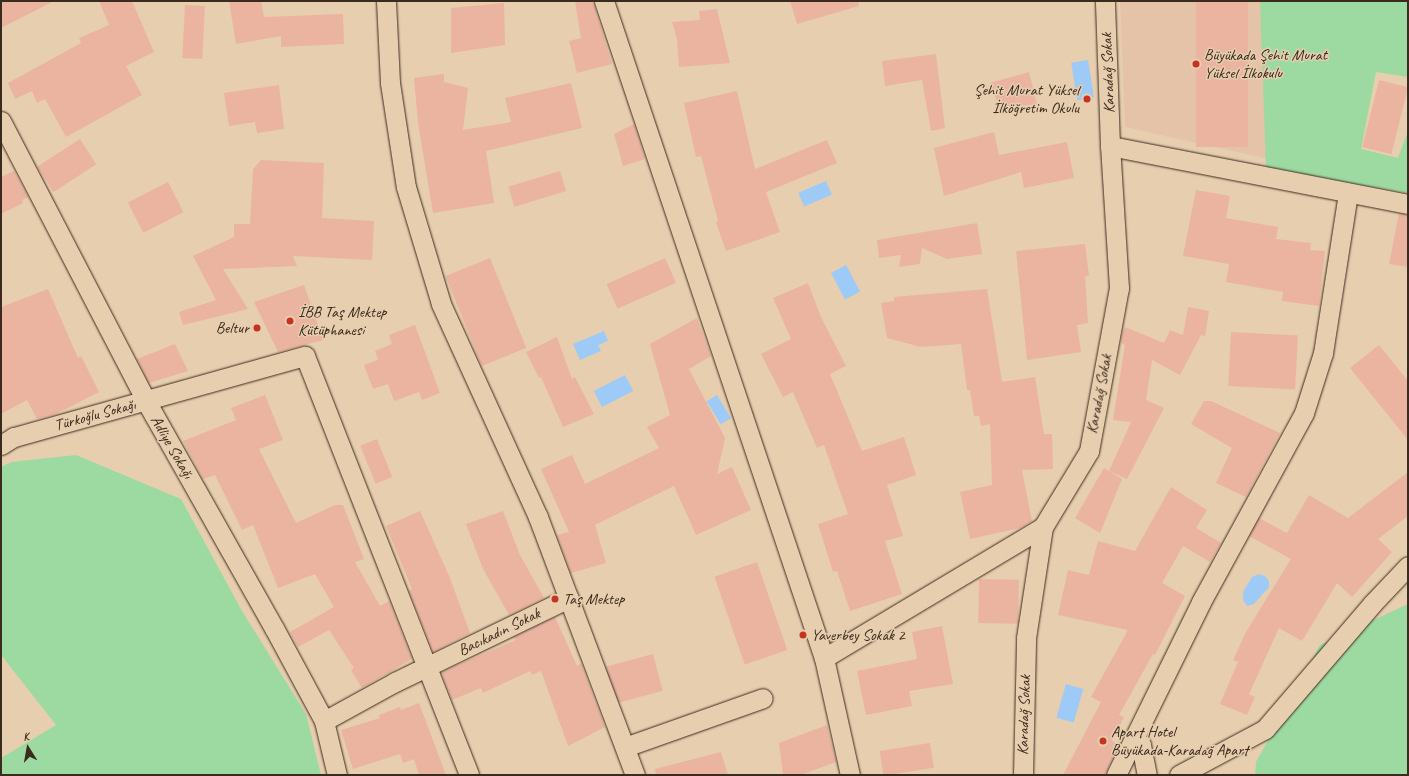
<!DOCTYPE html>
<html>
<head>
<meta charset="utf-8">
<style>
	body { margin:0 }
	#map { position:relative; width:1409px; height:776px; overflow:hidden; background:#e7ceaf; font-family:Caveat,sans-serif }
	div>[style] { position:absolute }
	.built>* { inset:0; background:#e5c3a8 }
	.green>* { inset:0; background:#9ddaa2 }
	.water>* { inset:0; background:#9dcaf7; transform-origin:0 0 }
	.building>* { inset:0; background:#eab4a1; transform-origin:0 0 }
	.roads { filter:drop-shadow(0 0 1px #3b2a1e) drop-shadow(0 0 1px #3b2a1e) }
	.street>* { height:19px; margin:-9.5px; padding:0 9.5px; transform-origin:9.5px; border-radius:9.5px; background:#e7ceaf }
	.dots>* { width:11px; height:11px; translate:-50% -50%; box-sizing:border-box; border:2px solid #e7ceaf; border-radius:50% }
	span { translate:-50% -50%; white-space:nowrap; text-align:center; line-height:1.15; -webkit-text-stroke:3px #e7ceaf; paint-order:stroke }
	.poi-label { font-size:16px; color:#3b2a1e }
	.left { translate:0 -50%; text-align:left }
	.right { translate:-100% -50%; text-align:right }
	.street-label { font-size:16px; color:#3b2a1e }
	.frame { position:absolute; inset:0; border:2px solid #3b2a1e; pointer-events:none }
	.north { position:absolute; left:8px; top:728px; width:40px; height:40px; -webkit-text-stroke:3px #e7ceaf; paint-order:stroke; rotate:349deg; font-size:11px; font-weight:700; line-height:16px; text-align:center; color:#3b2a1e }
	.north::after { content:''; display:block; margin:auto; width:14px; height:18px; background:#3b2a1e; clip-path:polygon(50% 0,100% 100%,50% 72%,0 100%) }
</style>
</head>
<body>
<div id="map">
	<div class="built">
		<div style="clip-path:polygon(1120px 1px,1268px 1px,1273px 160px,1125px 127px)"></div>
	</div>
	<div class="green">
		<div style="clip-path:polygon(1260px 1px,1408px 1px,1408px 77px,1376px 72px,1361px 149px,1398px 158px,1408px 131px,1408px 193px,1266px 169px)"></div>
		<div style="clip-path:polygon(76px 455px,181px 499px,242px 611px,306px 714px,321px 775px,1px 775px,1px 758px,56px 725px,1px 655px,1px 467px,12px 462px)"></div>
		<div style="clip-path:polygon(1408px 604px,1408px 775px,1255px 775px,1256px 762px,1320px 645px)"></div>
	</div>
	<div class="water">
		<div style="left:1088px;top:60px;width:38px;height:17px;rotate:81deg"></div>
		<div style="left:826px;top:181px;width:15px;height:30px;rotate:67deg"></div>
		<div style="left:846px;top:265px;width:30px;height:17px;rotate:62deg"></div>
		<div style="clip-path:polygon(604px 331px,608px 341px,598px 345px,601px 351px,580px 360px,573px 344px)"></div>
		<div style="left:625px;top:375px;width:18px;height:35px;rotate:63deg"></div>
		<div style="left:717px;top:395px;width:27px;height:12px;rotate:59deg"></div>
		<div style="clip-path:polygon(1259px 574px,1265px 576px,1269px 581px,1269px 587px,1254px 604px,1247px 606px,1243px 600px,1243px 592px,1252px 577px)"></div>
		<div style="left:1066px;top:684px;width:18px;height:35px;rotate:16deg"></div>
	</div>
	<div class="building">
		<div style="clip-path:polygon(1px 1px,54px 1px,1px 28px)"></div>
		<div style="clip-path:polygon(99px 1px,132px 1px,154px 52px,126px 66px,142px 95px,66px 137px,45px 99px,37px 103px,32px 91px,15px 99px,8px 83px,81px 43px,79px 38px,109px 25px)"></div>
		<div style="clip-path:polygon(229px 1px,261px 1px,264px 17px,343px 14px,344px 44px,281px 47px,281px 36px,236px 44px)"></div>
		<div style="clip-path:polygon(575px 1px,593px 1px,612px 64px,577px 73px,569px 41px,581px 38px)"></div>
		<div style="clip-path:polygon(790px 1px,858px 1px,859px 6px,797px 24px)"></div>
		<div style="left:1196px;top:1px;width:52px;height:146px"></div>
		<div style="clip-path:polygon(504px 3px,505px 45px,451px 53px,451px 8px)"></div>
		<div style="left:185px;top:5px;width:20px;height:53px;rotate:3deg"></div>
		<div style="clip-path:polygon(717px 9px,730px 63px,679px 67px,677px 39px,672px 22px,700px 20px,699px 11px)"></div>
		<div style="clip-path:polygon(936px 54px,945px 128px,931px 131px,922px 80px,885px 86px,882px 61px)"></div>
		<div style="clip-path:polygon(1029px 72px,1037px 104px,1000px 109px,990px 83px)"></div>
		<div style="clip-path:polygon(444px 74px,444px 82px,468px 88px,463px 130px,511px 122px,505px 98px,571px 83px,582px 128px,486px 151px,494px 203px,433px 213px,418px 123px,414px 78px)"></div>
		<div style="left:1379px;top:80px;width:30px;height:69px;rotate:14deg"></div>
		<div style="clip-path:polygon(279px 85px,284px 129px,257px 133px,255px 122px,229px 126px,224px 93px)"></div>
		<div style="clip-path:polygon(737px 91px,755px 169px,827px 140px,837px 163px,766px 192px,780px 232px,726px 251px,716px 222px,718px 221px,701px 156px,696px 157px,684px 103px)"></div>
		<div style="clip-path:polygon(634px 124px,645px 159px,623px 166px,614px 134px)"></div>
		<div style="clip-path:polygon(994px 132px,999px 155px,1067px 142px,1074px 178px,1024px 188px,1021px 172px,944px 196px,934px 148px)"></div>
		<div style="left:80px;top:139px;width:30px;height:51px;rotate:57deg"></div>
		<div style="clip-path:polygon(261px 160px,324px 163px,322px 218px,374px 221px,372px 260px,293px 256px,297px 266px,223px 269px,248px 309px,183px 325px,179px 312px,216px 300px,193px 256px,234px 237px,234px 224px,250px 224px,253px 169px)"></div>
		<div style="clip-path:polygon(14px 171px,28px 197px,22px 200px,23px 203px,1px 214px,1px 177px)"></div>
		<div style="left:560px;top:171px;width:21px;height:54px;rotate:73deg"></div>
		<div style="left:168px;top:182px;width:34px;height:45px;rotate:63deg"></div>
		<div style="clip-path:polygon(1196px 190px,1230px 196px,1226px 218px,1278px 227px,1276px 239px,1311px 243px,1310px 250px,1325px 251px,1319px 306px,1282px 301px,1283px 292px,1226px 282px,1229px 264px,1183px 256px)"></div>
		<div style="clip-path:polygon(1399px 213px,1408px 215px,1408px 267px,1389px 264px)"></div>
		<div style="clip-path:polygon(977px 223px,982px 254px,947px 259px,922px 248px,920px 264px,899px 267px,901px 255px,879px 258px,877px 240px)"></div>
		<div style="clip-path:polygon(1085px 244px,1089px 276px,1085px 276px,1088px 323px,1077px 325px,1081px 352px,1027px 360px,1016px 251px)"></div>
		<div style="left:490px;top:258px;width:97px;height:48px;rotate:68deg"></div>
		<div style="left:665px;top:258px;width:27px;height:64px;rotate:66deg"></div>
		<div style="clip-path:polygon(808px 283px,821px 317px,846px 366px,830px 374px,862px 451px,904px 437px,916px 475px,887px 485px,903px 536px,885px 541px,902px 594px,850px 611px,837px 571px,833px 572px,818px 524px,848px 514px,824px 445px,817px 448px,793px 392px,783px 397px,761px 354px,791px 339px,773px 298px)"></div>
		<div style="clip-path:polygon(304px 285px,323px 340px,278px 352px,254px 302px)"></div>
		<div style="clip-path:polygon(48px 289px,78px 358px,81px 356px,99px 392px,54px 415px,37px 419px,27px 400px,1px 414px,1px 307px)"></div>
		<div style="clip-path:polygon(987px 289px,1002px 382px,1035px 377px,1044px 434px,1052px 434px,1053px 469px,1022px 470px,1032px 521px,1020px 528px,970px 539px,960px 492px,992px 485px,990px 424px,981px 426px,979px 416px,974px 416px,970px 390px,967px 390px,961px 344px,921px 347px,887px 338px,881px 303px,894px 301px,894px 297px)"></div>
		<div style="clip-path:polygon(1188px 307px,1209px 311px,1205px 336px,1201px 335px,1180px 375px,1152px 360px,1146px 400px,1164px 408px,1127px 479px,1109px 471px,1131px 422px,1113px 420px,1125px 345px,1121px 343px,1122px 334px,1125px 327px,1164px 343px,1170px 330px,1183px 335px)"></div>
		<div style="clip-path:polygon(697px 318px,711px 356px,689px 369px,725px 438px,717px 474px,732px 467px,751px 510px,696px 535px,674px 486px,595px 525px,606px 563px,571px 573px,557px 535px,569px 532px,541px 469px,572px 455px,585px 484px,659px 448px,647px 427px,670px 415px,650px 344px)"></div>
		<div style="clip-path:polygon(415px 325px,440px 393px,422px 400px,419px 392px,394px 401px,388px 384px,373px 389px,364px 365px,378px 360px,375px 351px,392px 344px,389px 335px)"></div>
		<div style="left:1231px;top:332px;width:67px;height:54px;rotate:3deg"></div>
		<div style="clip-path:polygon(557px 337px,572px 379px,575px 377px,594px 414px,563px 427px,541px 377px,539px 378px,526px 352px)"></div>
		<div style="clip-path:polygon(175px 344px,188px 371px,149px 383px,137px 359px)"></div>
		<div style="clip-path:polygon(1379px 345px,1408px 381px,1408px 440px,1350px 368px)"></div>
		<div style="clip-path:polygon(265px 395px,283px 440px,259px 449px,296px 523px,335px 505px,343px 505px,364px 559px,355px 562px,380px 606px,389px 601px,412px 659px,362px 688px,351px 670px,354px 668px,329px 630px,298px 647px,290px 632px,334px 607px,315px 574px,278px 588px,253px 525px,242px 530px,215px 475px,203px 479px,183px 441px,236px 420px,231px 408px)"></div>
		<div style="clip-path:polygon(1204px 401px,1211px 401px,1280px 433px,1246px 497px,1216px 483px,1232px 448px,1191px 424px)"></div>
		<div style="left:377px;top:439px;width:41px;height:18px;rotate:68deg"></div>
		<div style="clip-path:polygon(1104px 468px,1122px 479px,1100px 533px,1075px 518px)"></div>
		<div style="clip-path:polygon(1408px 472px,1408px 516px,1378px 539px,1392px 552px,1352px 597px,1337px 583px,1302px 641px,1279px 628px,1249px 694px,1255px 697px,1247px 715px,1220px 704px,1238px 662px,1233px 660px,1246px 632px,1291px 559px,1249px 536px,1259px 518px,1287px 533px,1309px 495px,1348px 518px)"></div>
		<div style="clip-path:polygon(1171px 487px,1207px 510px,1196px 528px,1221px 543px,1210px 562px,1183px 546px,1162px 583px,1185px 596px,1155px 655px,1153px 654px,1119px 715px,1124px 717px,1112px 741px,1119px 745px,1105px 775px,1063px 775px,1101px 702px,1091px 697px,1128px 630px,1058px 615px,1068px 570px,1089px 575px,1098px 541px,1135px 551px)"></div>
		<div style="clip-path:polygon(420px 511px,450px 578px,470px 633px,433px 652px,409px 591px,412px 589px,386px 526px)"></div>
		<div style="clip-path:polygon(503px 511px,520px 555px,544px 598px,509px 615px,483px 569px,466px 524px)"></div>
		<div style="left:757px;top:562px;width:93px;height:45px;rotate:71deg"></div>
		<div style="left:979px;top:579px;width:40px;height:44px;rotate:1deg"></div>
		<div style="clip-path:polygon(555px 617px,577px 666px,581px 663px,605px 727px,568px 746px,541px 671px,532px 675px,530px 671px,483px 693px,481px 688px,452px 700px,441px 672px,516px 640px,514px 637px)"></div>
		<div style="clip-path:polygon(942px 626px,953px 684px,909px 691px,912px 706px,866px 715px,857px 671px,917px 659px,912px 632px)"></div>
		<div style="left:653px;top:654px;width:38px;height:49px;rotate:75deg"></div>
		<div style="clip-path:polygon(419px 703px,446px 775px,419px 775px,414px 759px,403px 763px,400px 754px,353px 769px,341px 730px,380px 718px,379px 715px,400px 707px,401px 710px)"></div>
		<div style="clip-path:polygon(827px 725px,836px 762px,801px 775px,783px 775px,779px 743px)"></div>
		<div style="left:930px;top:743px;width:25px;height:51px;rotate:81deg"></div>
		<div style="clip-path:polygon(721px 752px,728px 775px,656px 775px,655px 769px)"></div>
	</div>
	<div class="roads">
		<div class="street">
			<div style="left:386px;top:1px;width:82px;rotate:87.2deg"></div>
			<div style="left:390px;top:83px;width:105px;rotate:81.3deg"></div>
			<div style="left:406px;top:187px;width:122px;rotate:73.3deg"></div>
			<div style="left:441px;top:304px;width:234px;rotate:65.5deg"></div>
			<div style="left:538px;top:517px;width:276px;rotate:69.4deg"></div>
			<div style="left:604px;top:1px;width:693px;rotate:71.49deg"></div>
			<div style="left:824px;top:658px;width:120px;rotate:77.5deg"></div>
			<div style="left:1px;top:121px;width:315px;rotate:62.6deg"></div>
			<div style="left:146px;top:401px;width:261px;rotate:60.6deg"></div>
			<div style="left:274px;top:628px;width:106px;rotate:61.7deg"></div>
			<div style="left:324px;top:721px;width:56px;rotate:76.5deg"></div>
			<div style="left:1110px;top:146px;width:304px;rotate:11deg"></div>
			<div style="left:1px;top:445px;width:15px;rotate:-32deg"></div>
			<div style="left:14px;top:437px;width:302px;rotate:-15.6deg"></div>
			<div style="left:305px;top:356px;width:450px;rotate:68.6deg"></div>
			<div style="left:824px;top:658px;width:255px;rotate:-30.9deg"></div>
			<div style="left:324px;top:721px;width:81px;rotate:-28.8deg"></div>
			<div style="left:395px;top:682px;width:193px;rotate:-25.8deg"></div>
			<div style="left:1136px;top:739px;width:8px;rotate:50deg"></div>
			<div style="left:1141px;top:745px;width:31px;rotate:79deg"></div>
			<div style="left:625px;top:747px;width:146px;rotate:-19.5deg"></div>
			<div style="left:1023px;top:775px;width:137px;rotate:-88.7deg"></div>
			<div style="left:1026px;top:638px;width:112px;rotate:-81.3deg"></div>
			<div style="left:1043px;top:527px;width:89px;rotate:-58.8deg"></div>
			<div style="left:1089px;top:451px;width:166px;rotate:-79.6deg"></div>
			<div style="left:1119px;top:288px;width:142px;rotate:-93.6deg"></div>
			<div style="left:1110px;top:146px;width:145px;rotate:-92deg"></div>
			<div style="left:1116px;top:775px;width:193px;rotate:-63.8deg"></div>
			<div style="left:1201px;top:602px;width:215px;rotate:-61.4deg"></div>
			<div style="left:1304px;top:413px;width:63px;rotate:-72.4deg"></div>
			<div style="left:1323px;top:353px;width:162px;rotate:-81.1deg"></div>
			<div style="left:1179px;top:775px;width:98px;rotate:-28.1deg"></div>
			<div style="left:1265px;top:729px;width:165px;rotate:-49.4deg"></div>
			<div style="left:1372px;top:604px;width:52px;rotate:-46.5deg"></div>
		</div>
	</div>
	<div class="dots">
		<div style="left:1196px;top:64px;background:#c8321e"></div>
		<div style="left:1087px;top:99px;background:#c8321e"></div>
		<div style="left:290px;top:321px;background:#c8321e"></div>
		<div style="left:257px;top:328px;background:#c8321e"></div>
		<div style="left:555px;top:599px;background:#c8321e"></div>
		<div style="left:803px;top:635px;background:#c8321e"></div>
		<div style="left:1103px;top:741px;background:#c8321e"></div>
	</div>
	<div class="poi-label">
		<span class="left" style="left:1204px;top:64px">Büyükada Şehit Murat<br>Yüksel İlkokulu</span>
		<span class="right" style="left:1079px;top:99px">Şehit Murat Yüksel<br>İlköğretim Okulu</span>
		<span class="left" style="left:298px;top:321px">İBB Taş Mektep<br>Kütüphanesi</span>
		<span class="right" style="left:249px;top:328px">Beltur</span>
		<span class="left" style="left:563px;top:599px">Taş Mektep</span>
		<span class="left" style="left:811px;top:635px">Yaverbey Sokak 2</span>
		<span class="left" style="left:1111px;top:741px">Apart Hotel<br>Büyükada-Karadağ Apart</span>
	</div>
	<div class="street-label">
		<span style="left:1108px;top:73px;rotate:-92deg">Karadağ Sokak</span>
		<span style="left:1099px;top:394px;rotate:-79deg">Karadağ Sokak</span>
		<span style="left:95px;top:415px;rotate:-15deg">Türkoğlu Sokağı</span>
		<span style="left:172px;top:447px;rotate:60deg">Adliye Sokağı</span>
		<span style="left:499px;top:632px;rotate:-26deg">Bacıkadın Sokak</span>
		<span style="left:1024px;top:715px;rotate:-88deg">Karadağ Sokak</span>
	</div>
	<div class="frame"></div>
	<div class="north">K</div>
</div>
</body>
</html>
